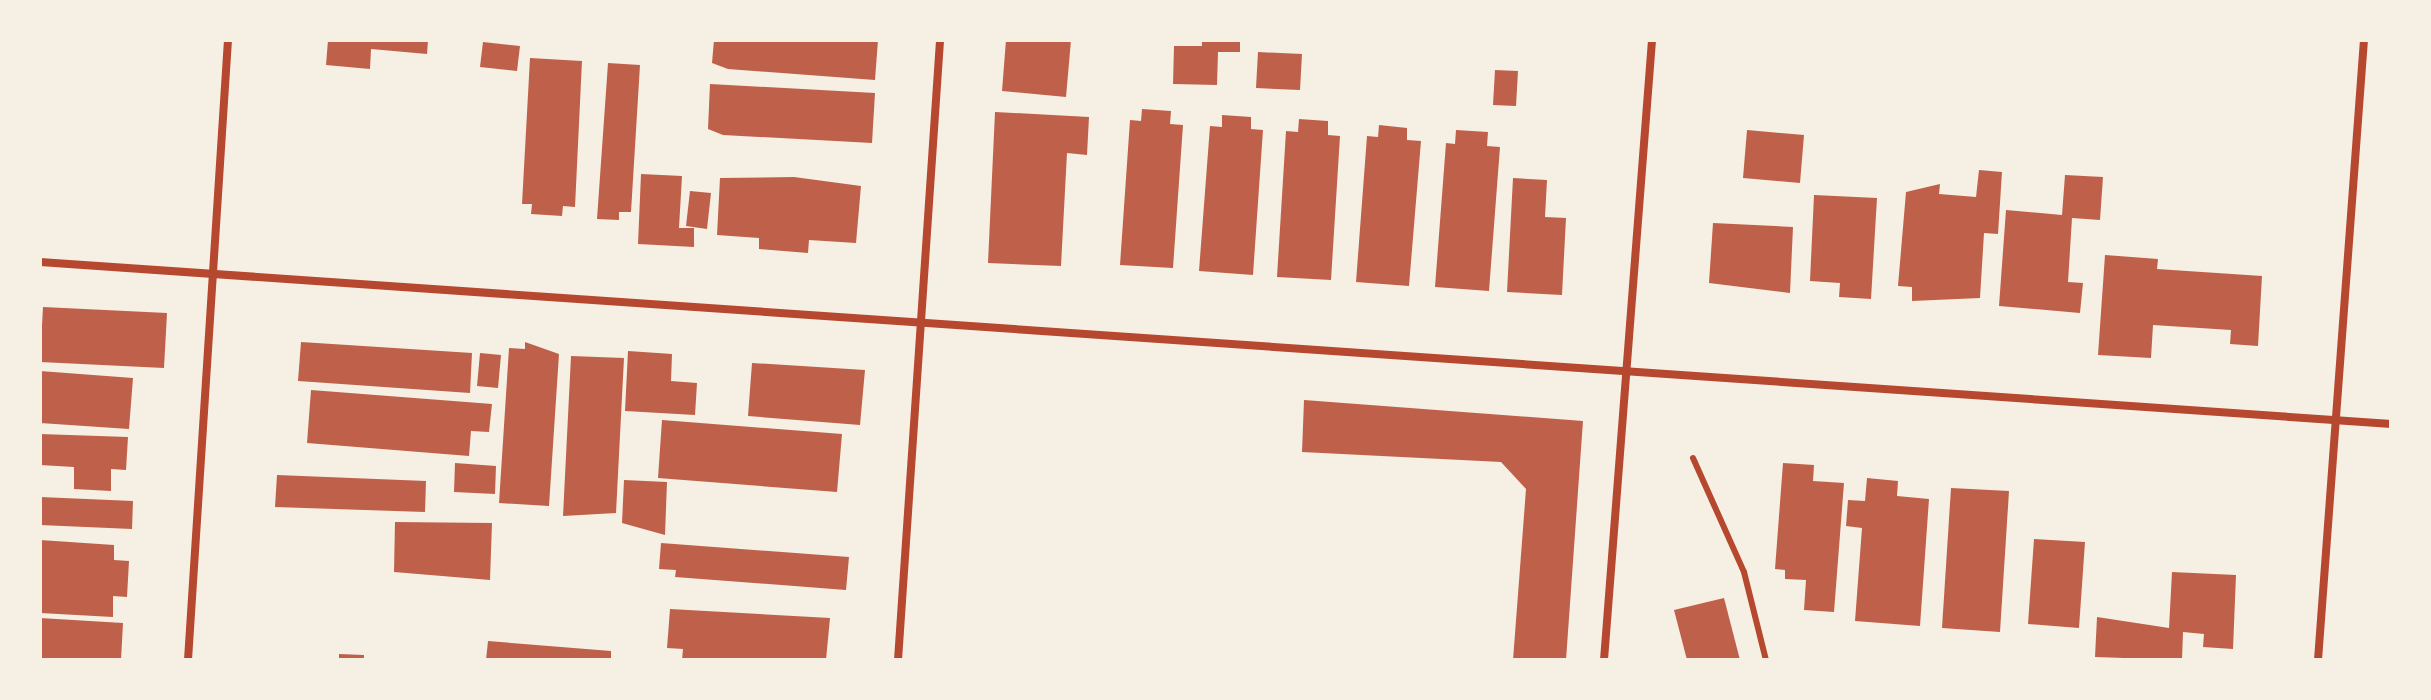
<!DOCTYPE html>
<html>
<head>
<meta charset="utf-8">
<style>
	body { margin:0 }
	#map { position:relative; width:2431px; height:700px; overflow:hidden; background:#f6efe4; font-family:"Noto Sans",sans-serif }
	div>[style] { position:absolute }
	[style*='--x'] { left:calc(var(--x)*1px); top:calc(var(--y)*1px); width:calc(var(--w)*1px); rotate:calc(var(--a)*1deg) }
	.building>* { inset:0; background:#bf614a }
	.service>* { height:6px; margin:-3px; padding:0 3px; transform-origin:3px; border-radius:3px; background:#b5482f }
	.minor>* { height:8px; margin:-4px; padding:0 4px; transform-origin:4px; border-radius:4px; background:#b5482f }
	span { translate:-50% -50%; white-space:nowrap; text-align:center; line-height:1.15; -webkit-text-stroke:8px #f6efe4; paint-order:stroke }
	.frame { position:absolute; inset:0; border:42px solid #f6efe4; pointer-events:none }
</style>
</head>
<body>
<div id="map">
	<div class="building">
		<div style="clip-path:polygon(328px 40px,428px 40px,427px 54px,371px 49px,370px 69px,326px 65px)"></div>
		<div style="clip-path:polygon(714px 40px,878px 40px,875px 80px,728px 69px,712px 63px)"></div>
		<div style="clip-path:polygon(1006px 40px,1071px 40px,1066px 97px,1002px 91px)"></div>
		<div style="clip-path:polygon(1202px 40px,1240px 40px,1240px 52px,1218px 52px,1217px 85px,1173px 84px,1174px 46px,1202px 46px)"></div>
		<div style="clip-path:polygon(483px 42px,520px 46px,517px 71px,480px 67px)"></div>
		<div style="clip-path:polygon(1258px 52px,1302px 54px,1300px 90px,1256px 88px)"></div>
		<div style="clip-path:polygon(530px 58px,582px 61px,575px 207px,563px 206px,562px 216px,531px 214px,532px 204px,522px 204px)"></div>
		<div style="clip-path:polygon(608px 63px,640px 65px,631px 212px,619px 212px,619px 220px,597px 219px)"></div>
		<div style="clip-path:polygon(1495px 70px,1518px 71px,1516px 106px,1493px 105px)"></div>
		<div style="clip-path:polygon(710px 84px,875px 93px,872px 143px,723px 135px,708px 129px)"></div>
		<div style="clip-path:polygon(1142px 109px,1171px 111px,1170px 124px,1183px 125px,1173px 268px,1120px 265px,1130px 120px,1141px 121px)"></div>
		<div style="clip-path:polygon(995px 112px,1089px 117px,1087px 155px,1067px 153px,1061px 266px,988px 263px)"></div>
		<div style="clip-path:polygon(1222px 115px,1251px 117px,1251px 129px,1263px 130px,1253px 275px,1199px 271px,1210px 126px,1222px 127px)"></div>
		<div style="clip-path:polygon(1299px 119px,1328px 121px,1328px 135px,1340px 136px,1331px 280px,1277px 277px,1286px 131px,1298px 132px)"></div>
		<div style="clip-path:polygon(1379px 125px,1407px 128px,1407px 140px,1421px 141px,1409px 286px,1356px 282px,1367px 136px,1378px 137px)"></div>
		<div style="clip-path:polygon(1456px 130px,1488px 132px,1487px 146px,1500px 147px,1489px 291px,1435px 287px,1446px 143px,1455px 144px)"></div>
		<div style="clip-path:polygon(1747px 130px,1804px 135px,1800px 183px,1743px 178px)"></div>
		<div style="clip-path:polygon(1979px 170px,2002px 172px,1998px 234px,1984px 233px,1980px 298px,1912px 301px,1912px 287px,1898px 286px,1906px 192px,1940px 184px,1939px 194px,1976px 197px)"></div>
		<div style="clip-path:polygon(641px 174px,682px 176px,679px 228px,694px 228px,694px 247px,638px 244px)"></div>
		<div style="clip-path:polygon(2065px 175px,2103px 177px,2100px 220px,2072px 218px,2068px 282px,2083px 283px,2080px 313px,1999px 306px,2006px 210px,2062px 215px)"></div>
		<div style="clip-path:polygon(794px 177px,861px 186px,856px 243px,809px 240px,808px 253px,759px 249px,759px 238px,717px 235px,720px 178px)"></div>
		<div style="clip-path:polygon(1513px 178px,1547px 180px,1545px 217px,1566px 218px,1562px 295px,1507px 292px)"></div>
		<div style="clip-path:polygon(690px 191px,711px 193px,707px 229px,686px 226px)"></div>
		<div style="clip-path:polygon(1814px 195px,1877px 198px,1871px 299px,1839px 297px,1840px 283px,1810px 281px)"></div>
		<div style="clip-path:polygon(1713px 223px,1793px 227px,1790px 293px,1709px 283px)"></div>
		<div style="clip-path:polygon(2105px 255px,2158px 259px,2157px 269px,2262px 276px,2258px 346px,2230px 344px,2231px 330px,2153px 325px,2151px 358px,2098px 355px)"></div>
		<div style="clip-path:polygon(43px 307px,167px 313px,164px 368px,40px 362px)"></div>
		<div style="clip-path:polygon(301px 342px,472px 353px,470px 393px,298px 381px)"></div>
		<div style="clip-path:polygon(525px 342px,559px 354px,549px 506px,499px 503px,509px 348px,525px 349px)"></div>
		<div style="clip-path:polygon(628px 351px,672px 354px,671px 381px,697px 383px,695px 415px,625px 411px)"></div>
		<div style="clip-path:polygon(480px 353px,501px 355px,498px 388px,477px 386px)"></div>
		<div style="clip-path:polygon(571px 356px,624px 358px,616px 513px,563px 516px)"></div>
		<div style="clip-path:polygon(752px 363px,865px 370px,860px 425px,748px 416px)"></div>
		<div style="clip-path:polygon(40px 371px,133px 378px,129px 429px,40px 423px)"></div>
		<div style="clip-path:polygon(311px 390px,492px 404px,489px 432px,471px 431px,469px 456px,307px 443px)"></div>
		<div style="clip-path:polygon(1304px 400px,1583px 421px,1566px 660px,1513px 660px,1526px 489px,1501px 462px,1302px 452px)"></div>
		<div style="clip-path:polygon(662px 420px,842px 434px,837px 492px,658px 478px)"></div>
		<div style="clip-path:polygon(40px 434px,128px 437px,126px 470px,111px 469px,111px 491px,74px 489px,74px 467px,40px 465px)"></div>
		<div style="clip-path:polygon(455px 463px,496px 466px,495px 494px,454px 492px)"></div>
		<div style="clip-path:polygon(1783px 463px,1814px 465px,1813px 481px,1844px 483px,1834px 612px,1804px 610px,1806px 580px,1785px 579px,1785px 570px,1775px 569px)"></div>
		<div style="clip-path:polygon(277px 475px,426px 481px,425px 512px,275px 507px)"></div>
		<div style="clip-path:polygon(1867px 478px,1898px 481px,1897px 496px,1929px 499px,1920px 626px,1855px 621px,1862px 528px,1846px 526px,1848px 500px,1865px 501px)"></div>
		<div style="clip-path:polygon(624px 480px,667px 482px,665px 535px,622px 523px)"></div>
		<div style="clip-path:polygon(1951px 488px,2009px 491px,2000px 632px,1942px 628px)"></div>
		<div style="clip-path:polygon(40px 497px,133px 501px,132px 529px,40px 525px)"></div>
		<div style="clip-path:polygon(395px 522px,492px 523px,490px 580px,394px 572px)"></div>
		<div style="clip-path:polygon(2034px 539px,2085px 542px,2079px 628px,2028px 624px)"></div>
		<div style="clip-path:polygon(40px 540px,114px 545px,114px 560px,129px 561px,127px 597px,113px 596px,113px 617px,40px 613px)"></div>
		<div style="clip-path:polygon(661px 543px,849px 557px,846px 590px,675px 577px,676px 570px,659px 569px)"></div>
		<div style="clip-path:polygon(2172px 572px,2236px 575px,2233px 649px,2203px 647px,2204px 634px,2183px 632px,2182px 660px,2095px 657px,2097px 617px,2169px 628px)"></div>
		<div style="clip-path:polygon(1724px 598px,1740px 660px,1687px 660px,1674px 610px)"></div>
		<div style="clip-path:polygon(670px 609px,830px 618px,826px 660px,682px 660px,683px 649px,667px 648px)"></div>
		<div style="clip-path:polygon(40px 618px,123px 623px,121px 660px,40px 660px)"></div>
		<div style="clip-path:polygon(488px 641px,611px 651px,611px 660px,486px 660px)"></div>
		<div style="clip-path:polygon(339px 654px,364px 655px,364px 660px,339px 660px)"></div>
	</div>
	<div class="service">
		<div style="--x:1693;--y:458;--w:125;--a:65.9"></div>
		<div style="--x:1744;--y:572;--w:91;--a:76"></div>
	</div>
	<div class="minor">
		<div style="--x:40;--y:262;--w:2357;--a:3.94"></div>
		<div style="--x:188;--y:660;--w:621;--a:-86.31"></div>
		<div style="--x:898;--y:660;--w:621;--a:-86.12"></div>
		<div style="--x:1604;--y:660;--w:622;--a:-85.57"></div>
		<div style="--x:2318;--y:660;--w:622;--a:-85.76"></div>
	</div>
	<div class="frame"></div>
</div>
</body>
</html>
